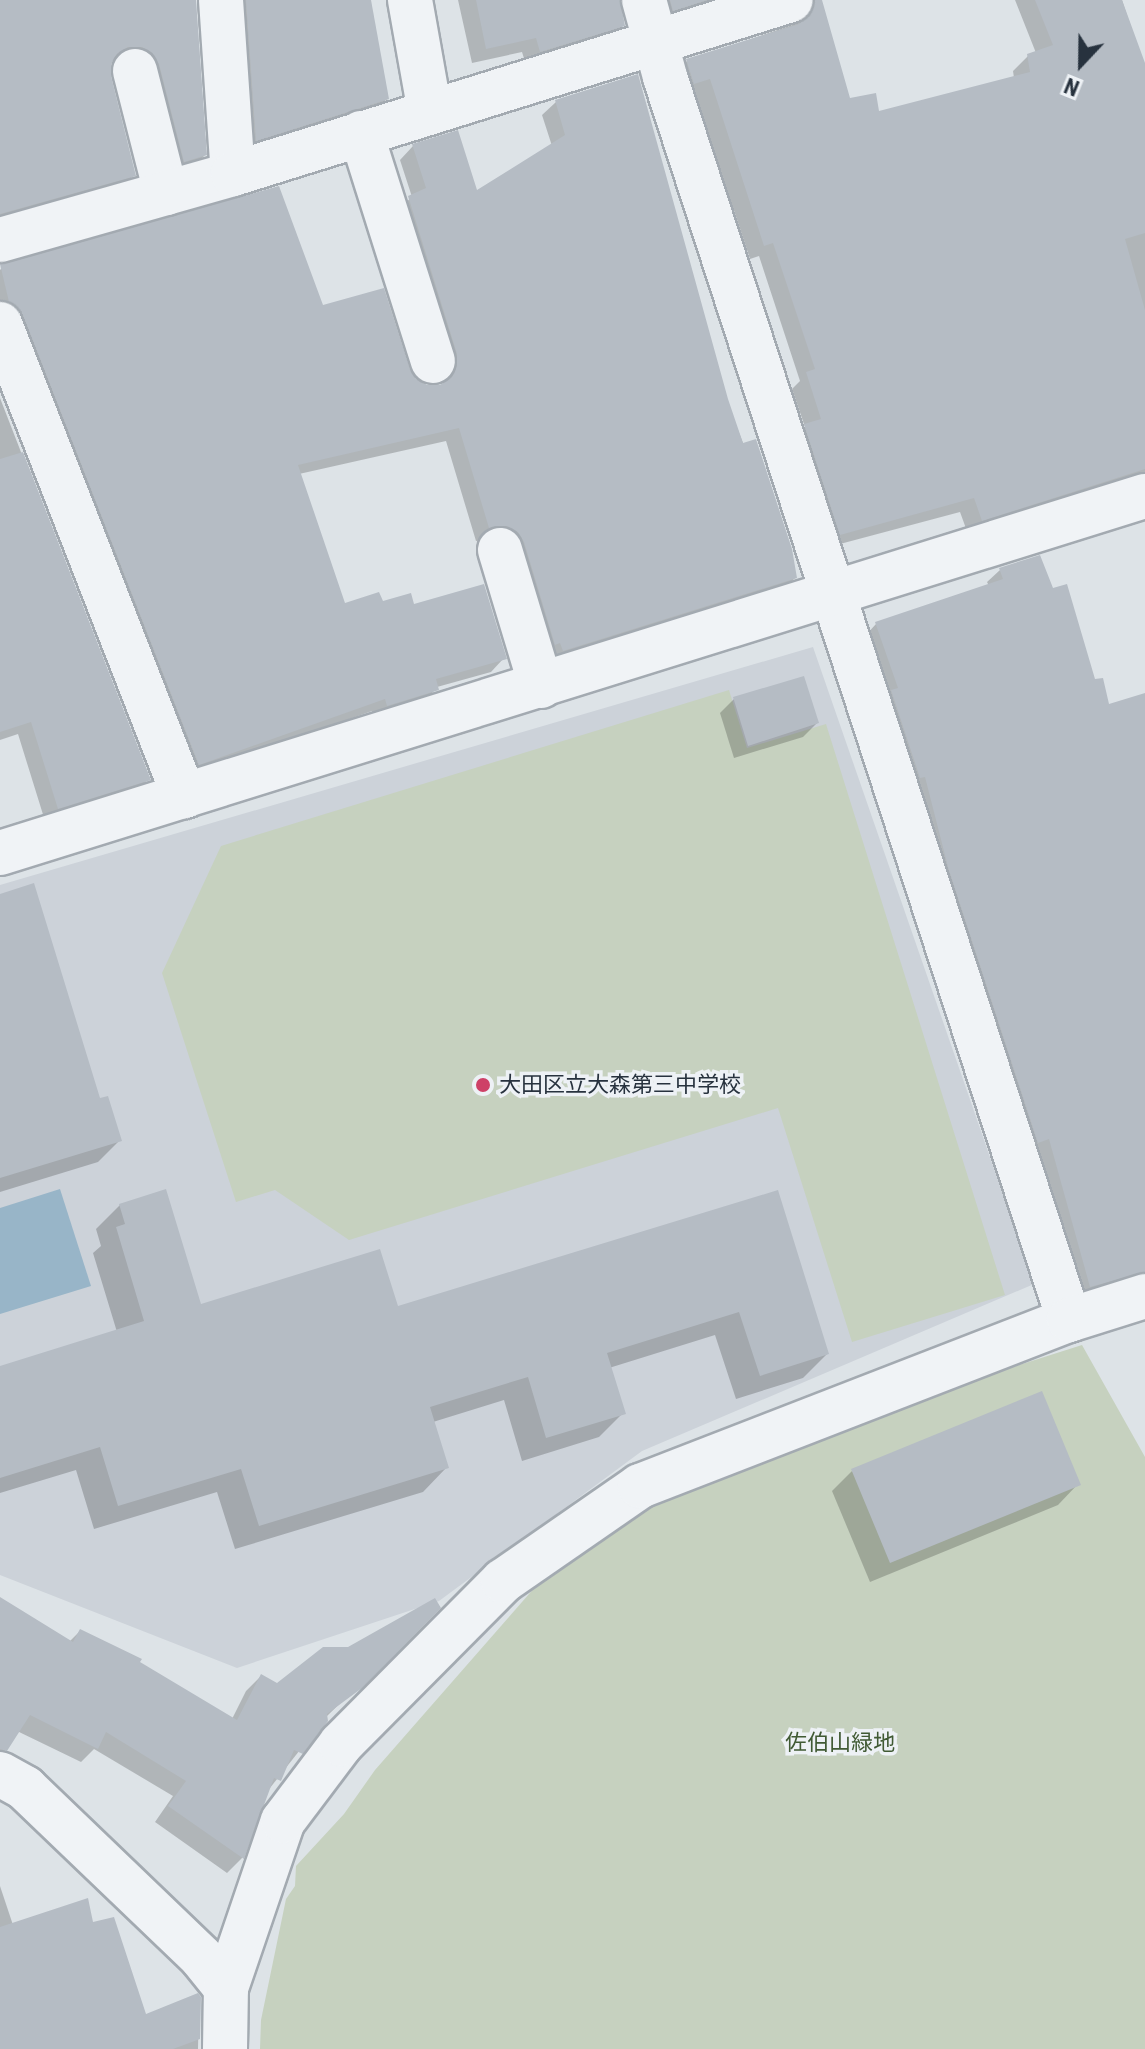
<!DOCTYPE html>
<html>
<head>
<meta charset="utf-8">
<style>
	body { margin:0 }
	#map { position:relative; width:1145px; height:2049px; overflow:hidden; background:#dde3e7; font-family:"Roboto Condensed","Noto Sans JP",sans-serif }
	div>[style] { position:absolute }
	[style*='--x'] { left:calc(var(--x)*1px); top:calc(var(--y)*1px); width:calc(var(--w)*1px); rotate:calc(var(--a)*1deg) }
	.built>* { inset:0; background:#ccd2d9 }
	.green>* { inset:0; background:#c6d1bf }
	.water>* { inset:0; background:#98b5c8 }
	.shadow>* { inset:0; background:#0003 }
	.building>* { inset:0; background:#b5bcc4 }
	.roads { filter:drop-shadow(2px 0 #a3aab1) drop-shadow(-2px 0 #a3aab1) drop-shadow(0 2px #a3aab1) drop-shadow(0 -2px #a3aab1) }
	.minor>* { height:44px; margin:-22px; padding:0 22px; transform-origin:22px; border-radius:22px; background:#f0f3f6 }
	.dots>* { width:22px; height:22px; translate:-50% -50%; box-sizing:border-box; border:4px solid #edf1f5; border-radius:50% }
	span { translate:-50% -50%; white-space:nowrap; text-align:center; line-height:1.15; -webkit-text-stroke:7px #edf1f5; paint-order:stroke }
	.poi-label { font-size:22px; color:#27323e }
	.left { translate:0 -50%; text-align:left }
	.park-label { font-size:22px; color:#405a34 }
	.north { position:absolute; left:1041px; top:24px; width:80px; height:80px; -webkit-text-stroke:6px #edf1f5; paint-order:stroke; rotate:202deg; font-size:22px; font-weight:700; line-height:32px; text-align:center; color:#27323e }
	.north::after { content:''; display:block; margin:auto; width:28px; height:36px; background:#27323e; clip-path:polygon(50% 0,100% 100%,50% 72%,0 100%) }
</style>
</head>
<body>
<div id="map">
	<div class="built">
		<div style="clip-path:polygon(813px 647px,1034px 1284px,642px 1451px,439px 1601px,237px 1668px,0 1575px,0 885px)"></div>
	</div>
	<div class="green">
		<div style="clip-path:polygon(729px 690px,747px 748px,826px 724px,1005px 1295px,852px 1342px,778px 1108px,349px 1240px,275px 1190px,236px 1202px,162px 973px,221px 846px)"></div>
		<div style="clip-path:polygon(1082px 1345px,1145px 1457px,1145px 2049px,260px 2049px,261px 2020px,286px 1899px,295px 1886px,296px 1866px,344px 1814px,375px 1770px,599px 1514px,640px 1486px)"></div>
	</div>
	<div class="water">
		<div style="clip-path:polygon(60px 1189px,91px 1286px,0 1314px,0 1208px)"></div>
	</div>
	<div class="shadow">
		<div style="clip-path:polygon(0 0,194px 0,205px 155px,190px 170px,169px 175px,127px 61px,112px 61px,109px 77px,134px 175px,119px 190px,0 225px)"></div>
		<div style="clip-path:polygon(227px 0,369px 0,387px 99px,372px 113px,242px 154px)"></div>
		<div style="clip-path:polygon(458px 0,619px 0,623px 25px,608px 40px,526px 65px,522px 52px,472px 63px)"></div>
		<div style="clip-path:polygon(649px 0,736px 0,658px 24px)"></div>
		<div style="clip-path:polygon(795px 0,820px 0,848px 101px,877px 113px,1014px 78px,1013px 71px,1028px 56px,1036px 53px,1015px 0,1122px 0,1145px 70px,1145px 477px,968px 534px,960px 512px,825px 548px,790px 441px,805px 427px,792px 389px,800px 381px,759px 256px,750px 259px,695px 93px,679px 98px,672px 75px,687px 61px,801px 22px,801px 9px)"></div>
		<div style="clip-path:polygon(556px 102px,726px 399px,795px 578px,781px 591px,550px 663px,492px 539px,476px 541px,446px 441px,299px 474px,343px 605px,413px 606px,504px 658px,491px 672px,437px 687px,424px 703px,374px 718px,372px 711px,185px 777px,0 316px,0 270px,4px 266px,322px 307px,408px 370px,414px 380px,426px 387px,443px 385px,444px 369px,396px 211px,412px 197px,400px 160px,413px 146px,475px 193px,552px 146px,542px 115px)"></div>
		<div style="clip-path:polygon(0 398px,148px 779px,135px 793px,45px 821px,18px 734px,0 740px)"></div>
		<div style="clip-path:polygon(1000px 570px,1094px 682px,1145px 768px,1145px 1289px,1078px 1299px,864px 637px,876px 624px,989px 586px,987px 582px)"></div>
		<div style="clip-path:polygon(734px 699px,817px 723px,803px 737px,734px 758px,720px 713px)"></div>
		<div style="clip-path:polygon(0 896px,120px 1140px,98px 1162px,0 1192px)"></div>
		<div style="clip-path:polygon(776px 1192px,827px 1354px,803px 1378px,736px 1399px,715px 1335px,609px 1368px,623px 1413px,599px 1437px,522px 1461px,504px 1400px,433px 1422px,447px 1467px,423px 1492px,235px 1549px,217px 1492px,94px 1529px,76px 1470px,0 1493px,0 1368px,117px 1332px,93px 1253px,101px 1246px,96px 1229px,120px 1205px,200px 1306px,396px 1309px)"></div>
		<div style="clip-path:polygon(852px 1471px,1078px 1484px,1058px 1505px,870px 1582px,832px 1491px)"></div>
		<div style="clip-path:polygon(0 1600px,69px 1642px,80px 1631px,232px 1719px,246px 1691px,261px 1676px,277px 1686px,439px 1607px,326px 1717px,266px 1793px,242px 1858px,227px 1873px,155px 1822px,173px 1796px,94px 1749px,81px 1762px,17px 1731px,0 1754px)"></div>
		<div style="clip-path:polygon(0 1886px,13px 1925px,91px 1925px,145px 2016px,199px 1997px,198px 2049px,0 2049px)"></div>
	</div>
	<div class="building">
		<div style="clip-path:polygon(0 0,196px 0,207px 155px,184px 162px,159px 64px,152px 53px,142px 47px,128px 47px,117px 54px,111px 64px,111px 76px,136px 176px,0 214px)"></div>
		<div style="clip-path:polygon(246px 0,371px 0,389px 99px,256px 141px)"></div>
		<div style="clip-path:polygon(476px 0,620px 0,625px 26px,540px 52px,536px 38px,486px 49px)"></div>
		<div style="clip-path:polygon(670px 0,707px 0,673px 11px)"></div>
		<div style="clip-path:polygon(815px 0,822px 0,850px 98px,876px 93px,879px 111px,1030px 72px,1027px 54px,1053px 45px,1035px 0,1122px 0,1145px 63px,1145px 233px,1125px 239px,1145px 310px,1145px 469px,982px 521px,974px 498px,840px 535px,804px 424px,821px 419px,806px 372px,815px 369px,773px 243px,764px 246px,710px 79px,694px 84px,686px 59px,799px 24px,810px 16px)"></div>
		<div style="clip-path:polygon(638px 74px,728px 399px,743px 443px,756px 439px,792px 549px,797px 578px,563px 651px,560px 643px,555px 645px,524px 542px,518px 532px,506px 526px,489px 528px,459px 428px,298px 465px,345px 603px,379px 592px,383px 601px,411px 593px,414px 604px,484px 584px,507px 659px,436px 679px,439px 690px,387px 706px,385px 699px,199px 765px,23px 315px,9px 302px,0 264px,279px 186px,323px 305px,384px 288px,410px 369px,416px 379px,427px 385px,440px 385px,452px 377px,457px 366px,457px 354px,408px 196px,426px 188px,412px 144px,458px 130px,477px 190px,565px 135px,555px 100px)"></div>
		<div style="clip-path:polygon(23px 452px,151px 780px,58px 809px,31px 722px,0 732px,0 459px)"></div>
		<div style="clip-path:polygon(1040px 555px,1053px 588px,1067px 584px,1095px 679px,1103px 678px,1109px 704px,1145px 693px,1145px 1272px,1090px 1287px,1049px 1139px,1038px 1143px,948px 867px,925px 777px,920px 778px,891px 690px,898px 688px,875px 622px,1003px 579px,999px 568px)"></div>
		<div style="clip-path:polygon(804px 676px,819px 723px,748px 746px,733px 697px)"></div>
		<div style="clip-path:polygon(34px 883px,100px 1098px,108px 1096px,122px 1141px,0 1178px,0 894px)"></div>
		<div style="clip-path:polygon(166px 1189px,201px 1304px,380px 1249px,398px 1306px,778px 1190px,829px 1354px,760px 1376px,739px 1312px,607px 1353px,626px 1414px,546px 1438px,528px 1377px,430px 1407px,449px 1468px,259px 1526px,241px 1469px,118px 1506px,100px 1447px,0 1478px,0 1366px,144px 1321px,116px 1227px,125px 1224px,119px 1204px)"></div>
		<div style="clip-path:polygon(1042px 1391px,1081px 1485px,890px 1563px,851px 1469px)"></div>
		<div style="clip-path:polygon(0 1597px,73px 1642px,80px 1629px,142px 1659px,140px 1662px,237px 1720px,261px 1674px,277px 1683px,323px 1647px,348px 1647px,435px 1598px,441px 1608px,362px 1688px,327px 1714px,328px 1721px,303px 1754px,294px 1750px,281px 1781px,274px 1778px,244px 1859px,168px 1806px,186px 1781px,106px 1732px,98px 1749px,30px 1715px,7px 1751px,0 1749px)"></div>
		<div style="clip-path:polygon(88px 1898px,93px 1922px,114px 1917px,146px 2014px,198px 1993px,201px 1997px,200px 2039px,173px 2049px,0 2049px,0 1927px)"></div>
	</div>
	<div class="roads">
		<div class="minor">
			<div style="--x:221;--y:0;--w:174;--a:86.1"></div>
			<div style="--x:410;--y:0;--w:114;--a:79.9"></div>
			<div style="--x:644;--y:0;--w:80;--a:74.7"></div>
			<div style="--x:665;--y:77;--w:1307;--a:71.99"></div>
			<div style="--x:135;--y:71;--w:126;--a:75.7"></div>
			<div style="--x:361;--y:133;--w:239;--a:72.5"></div>
			<div style="--x:0;--y:240;--w:242;--a:-15.8"></div>
			<div style="--x:233;--y:174;--w:584;--a:-17.32"></div>
			<div style="--x:0;--y:324;--w:507;--a:68.7"></div>
			<div style="--x:500;--y:550;--w:142;--a:73.2"></div>
			<div style="--x:0;--y:853;--w:1199;--a:-17.32"></div>
			<div style="--x:0;--y:1774;--w:29;--a:29"></div>
			<div style="--x:25;--y:1788;--w:244;--a:43.8"></div>
			<div style="--x:201;--y:1957;--w:40;--a:51"></div>
			<div style="--x:225;--y:2049;--w:61;--a:-89.1"></div>
			<div style="--x:226;--y:1988;--w:176;--a:-71.2"></div>
			<div style="--x:283;--y:1821;--w:96;--a:-53"></div>
			<div style="--x:341;--y:1744;--w:230;--a:-45.2"></div>
			<div style="--x:503;--y:1581;--w:167;--a:-34.7"></div>
			<div style="--x:640;--y:1486;--w:460;--a:-21.2"></div>
			<div style="--x:1069;--y:1320;--w:80;--a:-17.5"></div>
		</div>
	</div>
	<div class="dots">
		<div style="left:483px;top:1085px;background:#ce4167"></div>
	</div>
	<div class="poi-label">
		<span class="left" style="left:499px;top:1085px">大田区立大森第三中学校</span>
	</div>
	<div class="park-label">
		<span style="left:840px;top:1743px">佐伯山緑地</span>
	</div>
	<div class="north">N</div>
</div>
</body>
</html>
